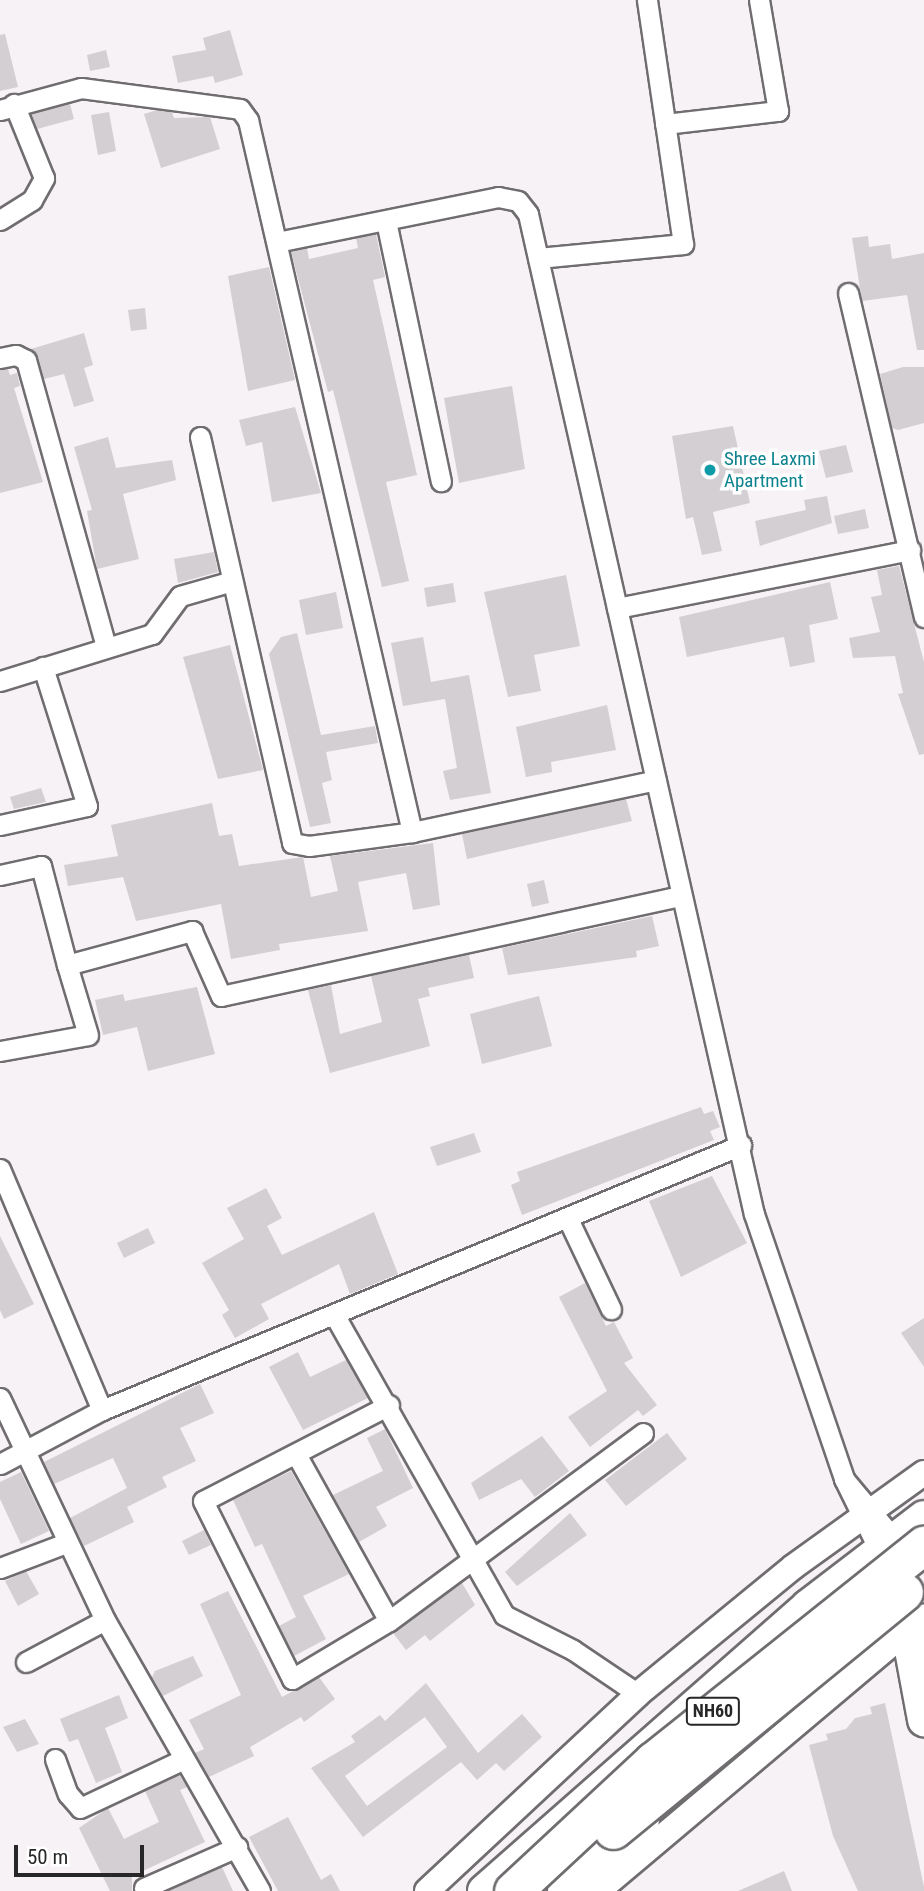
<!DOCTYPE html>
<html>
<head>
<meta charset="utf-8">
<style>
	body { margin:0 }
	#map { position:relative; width:924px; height:1891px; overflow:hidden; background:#f6f2f5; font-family:"Roboto Condensed",sans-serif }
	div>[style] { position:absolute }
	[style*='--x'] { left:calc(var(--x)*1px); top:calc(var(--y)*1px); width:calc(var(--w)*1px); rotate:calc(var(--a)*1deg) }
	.building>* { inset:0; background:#d3cfd2 }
	.roads { filter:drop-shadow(2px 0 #706d70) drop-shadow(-2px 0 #706d70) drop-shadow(0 2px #706d70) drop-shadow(0 -2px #706d70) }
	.minor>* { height:19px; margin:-9.5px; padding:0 9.5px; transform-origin:9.5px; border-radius:9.5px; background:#fff }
	.tertiary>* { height:24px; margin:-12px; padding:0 12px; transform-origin:12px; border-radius:12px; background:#fff }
	.primary>* { height:32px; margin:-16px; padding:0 16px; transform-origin:16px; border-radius:16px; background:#fff }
	.bridges { filter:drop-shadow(2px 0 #706d70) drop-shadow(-2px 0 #706d70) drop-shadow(0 2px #706d70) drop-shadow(0 -2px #706d70) }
	.motorway-bridge>* { height:37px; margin:-18.5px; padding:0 18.5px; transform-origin:18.5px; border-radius:18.5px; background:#fff }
	.dots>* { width:19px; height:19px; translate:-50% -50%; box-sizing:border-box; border:4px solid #fff; border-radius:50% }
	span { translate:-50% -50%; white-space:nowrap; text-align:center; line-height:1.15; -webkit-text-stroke:7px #fff; paint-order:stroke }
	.shield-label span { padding:2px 5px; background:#fff; border:2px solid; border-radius:5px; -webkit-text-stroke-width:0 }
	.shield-label { font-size:18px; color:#282728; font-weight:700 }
	.culture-label { font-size:19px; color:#0d838f }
	.left { translate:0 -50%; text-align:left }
	.scale { position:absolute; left:14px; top:1845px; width:130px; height:32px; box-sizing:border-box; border:4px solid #282728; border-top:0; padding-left:9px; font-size:21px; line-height:24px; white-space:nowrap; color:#282728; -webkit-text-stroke:5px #fff; paint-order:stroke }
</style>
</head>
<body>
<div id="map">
	<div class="building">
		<div style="clip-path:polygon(230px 30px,243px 75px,215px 83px,213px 76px,178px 83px,172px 56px,206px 50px,203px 38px)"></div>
		<div style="clip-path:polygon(5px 34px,18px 87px,0 91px,0 35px)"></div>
		<div style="clip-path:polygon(106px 50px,110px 67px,90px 71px,87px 55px)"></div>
		<div style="clip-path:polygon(70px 104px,74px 119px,37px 129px,31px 114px)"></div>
		<div style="clip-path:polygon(157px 110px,172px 112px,174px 118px,210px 117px,220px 149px,161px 168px,144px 114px)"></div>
		<div style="clip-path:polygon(109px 112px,116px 151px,98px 155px,91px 115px)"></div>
		<div style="clip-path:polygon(376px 234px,385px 277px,373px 280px,417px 475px,386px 482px,409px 581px,382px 587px,333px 390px,328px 392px,291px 252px,307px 248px,309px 259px,358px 248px,356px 238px)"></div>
		<div style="clip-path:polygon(868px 236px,869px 247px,890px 244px,892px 259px,924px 253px,924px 350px,917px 350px,907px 295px,862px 301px,852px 238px)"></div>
		<div style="clip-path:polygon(269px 267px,295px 380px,248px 391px,228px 276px)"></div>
		<div style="clip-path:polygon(145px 308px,147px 329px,131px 331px,128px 310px)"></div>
		<div style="clip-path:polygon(84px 333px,93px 365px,84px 368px,94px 401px,74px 407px,64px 374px,44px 379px,31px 349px)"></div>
		<div style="clip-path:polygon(903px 367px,924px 367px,924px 423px,898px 430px,892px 428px,880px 374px)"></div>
		<div style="clip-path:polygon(8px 369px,10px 375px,17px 373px,20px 386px,14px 388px,43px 482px,0 493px,0 370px)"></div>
		<div style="clip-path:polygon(512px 386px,525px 469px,459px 483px,444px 398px)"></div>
		<div style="clip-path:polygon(295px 407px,321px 493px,272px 502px,262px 442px,246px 446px,239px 420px)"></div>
		<div style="clip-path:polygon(733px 426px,750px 503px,713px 512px,722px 551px,702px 555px,693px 517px,686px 519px,672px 436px)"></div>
		<div style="clip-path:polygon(108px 437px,116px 468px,172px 460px,176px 480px,123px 494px,139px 559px,97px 569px,87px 511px,92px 510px,74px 447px)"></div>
		<div style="clip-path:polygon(846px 445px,853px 472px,826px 478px,819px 451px)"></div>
		<div style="clip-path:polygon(827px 496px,832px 523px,760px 546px,755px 521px,806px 510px,804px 500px)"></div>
		<div style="clip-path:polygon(865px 509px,869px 528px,838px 534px,834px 516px)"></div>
		<div style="clip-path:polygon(214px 552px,218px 572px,178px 583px,174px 559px)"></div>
		<div style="clip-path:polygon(899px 566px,924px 662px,924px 754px,919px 755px,898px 694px,903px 693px,895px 656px,853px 658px,849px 638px,880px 632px,871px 597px,882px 595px,877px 570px)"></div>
		<div style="clip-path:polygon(566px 575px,580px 646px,534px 655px,541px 691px,508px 697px,484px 592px)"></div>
		<div style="clip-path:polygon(830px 582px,838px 619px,809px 625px,815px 662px,790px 667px,784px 637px,687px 657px,679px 617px)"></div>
		<div style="clip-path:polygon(453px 583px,456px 602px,427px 607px,424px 588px)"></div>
		<div style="clip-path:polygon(336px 592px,343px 628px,306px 635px,299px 600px)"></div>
		<div style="clip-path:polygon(297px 633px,321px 735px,375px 726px,378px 743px,326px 752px,332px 780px,322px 783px,331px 823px,310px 827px,269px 654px,281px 637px)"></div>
		<div style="clip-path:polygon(423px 637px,431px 682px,469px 675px,491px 793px,450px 800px,443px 771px,457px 768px,445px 699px,403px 706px,391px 643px)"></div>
		<div style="clip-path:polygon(230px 645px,263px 770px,218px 779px,183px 657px)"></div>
		<div style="clip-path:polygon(607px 705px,616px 750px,551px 762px,552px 772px,526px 777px,516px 727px)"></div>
		<div style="clip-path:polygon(41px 788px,46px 802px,14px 809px,10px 797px)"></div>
		<div style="clip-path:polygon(626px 799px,632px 821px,467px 859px,462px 834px)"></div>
		<div style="clip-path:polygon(212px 803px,219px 836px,232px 834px,239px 866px,303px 857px,311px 897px,338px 891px,330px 856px,433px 843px,440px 905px,413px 910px,406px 873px,358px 882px,368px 931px,279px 944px,280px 950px,231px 959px,221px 904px,136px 921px,123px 877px,68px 886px,64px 865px,118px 856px,111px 825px)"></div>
		<div style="clip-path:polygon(544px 880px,549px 903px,532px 907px,527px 884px)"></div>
		<div style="clip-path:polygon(652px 916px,659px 946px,636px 951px,637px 957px,508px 975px,502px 948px)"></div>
		<div style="clip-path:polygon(469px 955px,474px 978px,428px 988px,430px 996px,418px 999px,430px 1046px,330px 1073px,308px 990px,331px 985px,340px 1034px,382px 1022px,371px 976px)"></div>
		<div style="clip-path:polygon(197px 987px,215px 1054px,148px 1071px,137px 1027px,103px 1035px,95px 1000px,123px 994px,125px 1001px)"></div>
		<div style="clip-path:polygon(539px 996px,552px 1046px,482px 1064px,470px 1014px)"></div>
		<div style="clip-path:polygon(701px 1107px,704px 1114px,713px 1111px,720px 1127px,710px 1131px,714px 1140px,522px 1215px,511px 1185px,520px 1181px,517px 1172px)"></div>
		<div style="clip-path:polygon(474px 1133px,481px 1152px,437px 1166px,430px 1147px)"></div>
		<div style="clip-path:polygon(712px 1176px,747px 1243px,681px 1277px,649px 1201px)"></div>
		<div style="clip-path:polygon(266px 1188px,282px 1218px,267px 1226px,282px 1255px,374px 1212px,398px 1274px,350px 1294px,339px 1264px,261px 1304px,269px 1319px,235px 1338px,222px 1315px,229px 1310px,202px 1263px,244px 1239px,227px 1208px)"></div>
		<div style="clip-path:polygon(148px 1228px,155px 1243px,124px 1258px,117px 1243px)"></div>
		<div style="clip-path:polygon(0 1236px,34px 1304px,4px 1319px,0 1310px)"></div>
		<div style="clip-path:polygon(585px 1283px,606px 1326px,614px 1322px,633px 1358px,624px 1363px,657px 1405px,643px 1416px,638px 1410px,590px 1447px,568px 1417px,607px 1391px,559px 1297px)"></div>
		<div style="clip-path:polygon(924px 1318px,924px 1367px,901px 1333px)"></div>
		<div style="clip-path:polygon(298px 1352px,310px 1377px,346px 1360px,368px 1398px,303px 1430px,269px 1367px)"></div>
		<div style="clip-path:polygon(200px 1384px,214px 1413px,180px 1428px,196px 1461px,162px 1477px,167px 1487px,127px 1507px,134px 1522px,84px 1546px,70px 1518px,127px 1488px,113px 1458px,54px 1484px,44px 1462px)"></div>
		<div style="clip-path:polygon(385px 1429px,413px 1488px,376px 1507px,387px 1526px,359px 1542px,333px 1495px,383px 1471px,367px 1438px)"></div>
		<div style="clip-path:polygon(667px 1433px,687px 1459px,626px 1506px,605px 1480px)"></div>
		<div style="clip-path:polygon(542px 1436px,569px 1471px,535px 1497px,521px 1479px,479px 1500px,471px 1483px)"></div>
		<div style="clip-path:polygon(291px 1471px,349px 1574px,303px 1596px,326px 1639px,294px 1656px,279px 1626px,296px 1617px,262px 1544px,255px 1547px,233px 1500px)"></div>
		<div style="clip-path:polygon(21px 1472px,49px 1531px,21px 1544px,0 1499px,0 1482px)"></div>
		<div style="clip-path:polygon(570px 1513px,587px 1535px,517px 1586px,505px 1572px)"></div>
		<div style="clip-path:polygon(204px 1530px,211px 1545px,189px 1555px,182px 1541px)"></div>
		<div style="clip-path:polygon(26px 1571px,39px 1594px,18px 1606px,5px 1581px)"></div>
		<div style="clip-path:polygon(462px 1583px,475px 1605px,430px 1641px,425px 1635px,406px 1650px,393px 1633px)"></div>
		<div style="clip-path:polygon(228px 1591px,282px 1697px,319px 1677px,335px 1699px,304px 1722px,301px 1717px,250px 1747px,254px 1756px,209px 1777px,195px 1753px,204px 1749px,189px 1720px,241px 1695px,200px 1604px)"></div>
		<div style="clip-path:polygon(193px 1656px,203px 1676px,163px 1696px,152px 1677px,155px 1671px)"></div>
		<div style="clip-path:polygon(evenodd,426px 1683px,478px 1753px,522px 1714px,542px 1737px,504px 1771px,496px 1763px,477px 1780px,461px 1762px,363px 1837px,311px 1768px,355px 1742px,351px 1736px,380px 1715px,385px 1721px,426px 1683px,425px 1717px,447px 1747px,367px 1806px,345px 1776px,425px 1717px)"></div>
		<div style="clip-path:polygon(119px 1695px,128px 1718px,105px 1728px,122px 1772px,96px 1783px,78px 1739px,69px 1742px,60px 1719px)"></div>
		<div style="clip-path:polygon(885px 1703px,924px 1887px,924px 1891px,858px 1891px,833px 1836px,809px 1745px,828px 1740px,826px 1734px,846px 1729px,855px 1718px,872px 1714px,870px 1707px)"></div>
		<div style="clip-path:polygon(25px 1719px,39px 1744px,17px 1752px,3px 1727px)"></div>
		<div style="clip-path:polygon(179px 1775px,187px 1787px,180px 1790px,205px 1842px,132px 1876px,132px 1891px,110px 1891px,79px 1828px,108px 1808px,124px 1839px,159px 1822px,145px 1791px)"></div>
		<div style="clip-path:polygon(288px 1817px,321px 1880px,331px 1874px,340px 1891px,278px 1891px,249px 1837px)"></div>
		<div style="clip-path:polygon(222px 1867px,233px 1891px,168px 1891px)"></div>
		<div style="clip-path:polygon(784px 1871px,792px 1891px,738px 1891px)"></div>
	</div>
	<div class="roads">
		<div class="minor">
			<div style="--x:0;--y:110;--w:84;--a:-15.2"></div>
			<div style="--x:81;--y:88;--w:160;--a:7.5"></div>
			<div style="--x:240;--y:109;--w:14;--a:54"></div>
			<div style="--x:248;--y:120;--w:731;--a:77.03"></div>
			<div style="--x:665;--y:124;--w:114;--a:-6.6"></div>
			<div style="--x:778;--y:111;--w:113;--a:-99.7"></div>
			<div style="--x:0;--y:220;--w:38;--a:-32"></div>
			<div style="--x:32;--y:200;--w:25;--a:-61"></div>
			<div style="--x:44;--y:178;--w:80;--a:-112.1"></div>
			<div style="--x:386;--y:221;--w:266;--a:78.1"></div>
			<div style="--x:277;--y:242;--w:226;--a:-11.5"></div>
			<div style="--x:498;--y:197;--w:20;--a:11"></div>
			<div style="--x:518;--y:201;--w:16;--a:52"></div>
			<div style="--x:528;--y:214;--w:1025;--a:77.27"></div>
			<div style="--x:754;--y:1214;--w:280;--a:71.2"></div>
			<div style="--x:538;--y:258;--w:146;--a:-5.5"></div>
			<div style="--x:683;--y:244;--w:247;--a:-98.4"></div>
			<div style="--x:848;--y:293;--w:333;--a:76.8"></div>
			<div style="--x:0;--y:358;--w:16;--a:-11"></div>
			<div style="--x:16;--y:355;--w:11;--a:27"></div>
			<div style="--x:26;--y:360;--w:297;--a:74.4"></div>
			<div style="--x:200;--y:437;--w:416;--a:77.2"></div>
			<div style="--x:292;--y:843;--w:17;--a:10"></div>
			<div style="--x:309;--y:846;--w:104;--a:-7.7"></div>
			<div style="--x:412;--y:832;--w:249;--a:-12"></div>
			<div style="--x:617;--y:608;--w:299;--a:-11.2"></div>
			<div style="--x:0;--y:681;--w:159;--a:-17.2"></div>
			<div style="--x:152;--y:634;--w:47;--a:-53.6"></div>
			<div style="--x:180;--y:596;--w:54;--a:-16.1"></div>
			<div style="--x:0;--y:825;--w:89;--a:-12.3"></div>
			<div style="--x:87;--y:806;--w:146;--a:-107.6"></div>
			<div style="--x:0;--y:875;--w:42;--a:-12.4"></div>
			<div style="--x:41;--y:866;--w:102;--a:75.3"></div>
			<div style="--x:67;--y:965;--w:130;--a:-15.2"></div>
			<div style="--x:192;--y:931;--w:71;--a:66"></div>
			<div style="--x:221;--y:996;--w:471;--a:-12.3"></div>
			<div style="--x:0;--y:1051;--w:89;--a:-10.3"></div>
			<div style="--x:88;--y:1035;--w:73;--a:-106.7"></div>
			<div style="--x:0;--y:1169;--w:262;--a:67.1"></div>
			<div style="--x:568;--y:1219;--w:100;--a:64.5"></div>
			<div style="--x:335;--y:1316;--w:343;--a:60.5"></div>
			<div style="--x:504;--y:1615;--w:77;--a:26.9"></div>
			<div style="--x:573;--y:1650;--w:78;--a:34.1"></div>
			<div style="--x:0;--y:1398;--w:246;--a:64.7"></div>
			<div style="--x:105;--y:1620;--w:312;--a:60.2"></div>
			<div style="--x:389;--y:1405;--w:209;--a:152.7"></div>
			<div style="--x:203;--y:1501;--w:199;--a:63.4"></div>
			<div style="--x:292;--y:1679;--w:113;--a:-30.9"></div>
			<div style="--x:389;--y:1621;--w:316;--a:-36.5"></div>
			<div style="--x:296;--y:1454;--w:191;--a:60.9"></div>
			<div style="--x:0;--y:1464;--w:115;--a:-27.9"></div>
			<div style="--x:102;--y:1410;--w:692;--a:-22.52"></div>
			<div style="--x:879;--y:1550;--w:79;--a:-116.2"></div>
			<div style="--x:844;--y:1479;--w:78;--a:50.2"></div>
			<div style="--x:0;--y:1568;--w:71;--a:-20.7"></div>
			<div style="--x:26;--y:1662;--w:89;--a:-28"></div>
			<div style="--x:55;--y:1759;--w:37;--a:70"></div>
			<div style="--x:68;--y:1794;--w:18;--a:49"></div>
			<div style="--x:80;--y:1808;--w:113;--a:-25.2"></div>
			<div style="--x:144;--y:1888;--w:102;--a:-23.8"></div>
		</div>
		<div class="tertiary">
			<div style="--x:427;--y:1891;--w:289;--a:-43"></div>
			<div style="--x:638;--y:1694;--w:200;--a:-39.3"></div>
			<div style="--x:793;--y:1567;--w:161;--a:-35.7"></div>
			<div style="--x:598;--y:1891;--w:426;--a:-40.1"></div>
		</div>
		<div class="primary">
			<div style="--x:889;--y:1576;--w:55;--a:70.9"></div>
			<div style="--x:907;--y:1628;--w:94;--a:79.5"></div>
			<div style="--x:484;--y:1891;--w:432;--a:-41.3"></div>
			<div style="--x:808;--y:1606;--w:146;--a:-37.5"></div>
			<div style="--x:564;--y:1891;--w:106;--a:-41.9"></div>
		</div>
	</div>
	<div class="bridges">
		<div class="motorway-bridge">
			<div style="--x:613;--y:1830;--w:376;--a:-39.3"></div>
			<div style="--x:513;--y:1891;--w:191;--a:-42.9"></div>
			<div style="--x:653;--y:1761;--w:347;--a:-38.6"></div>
		</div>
	</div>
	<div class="dots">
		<div style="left:710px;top:470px;background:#0f9aa8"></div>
	</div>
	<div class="shield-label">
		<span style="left:713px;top:1711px">NH60</span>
	</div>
	<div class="culture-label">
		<span class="left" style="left:724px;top:470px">Shree Laxmi<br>Apartment</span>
	</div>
	<div class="scale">50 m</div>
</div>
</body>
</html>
